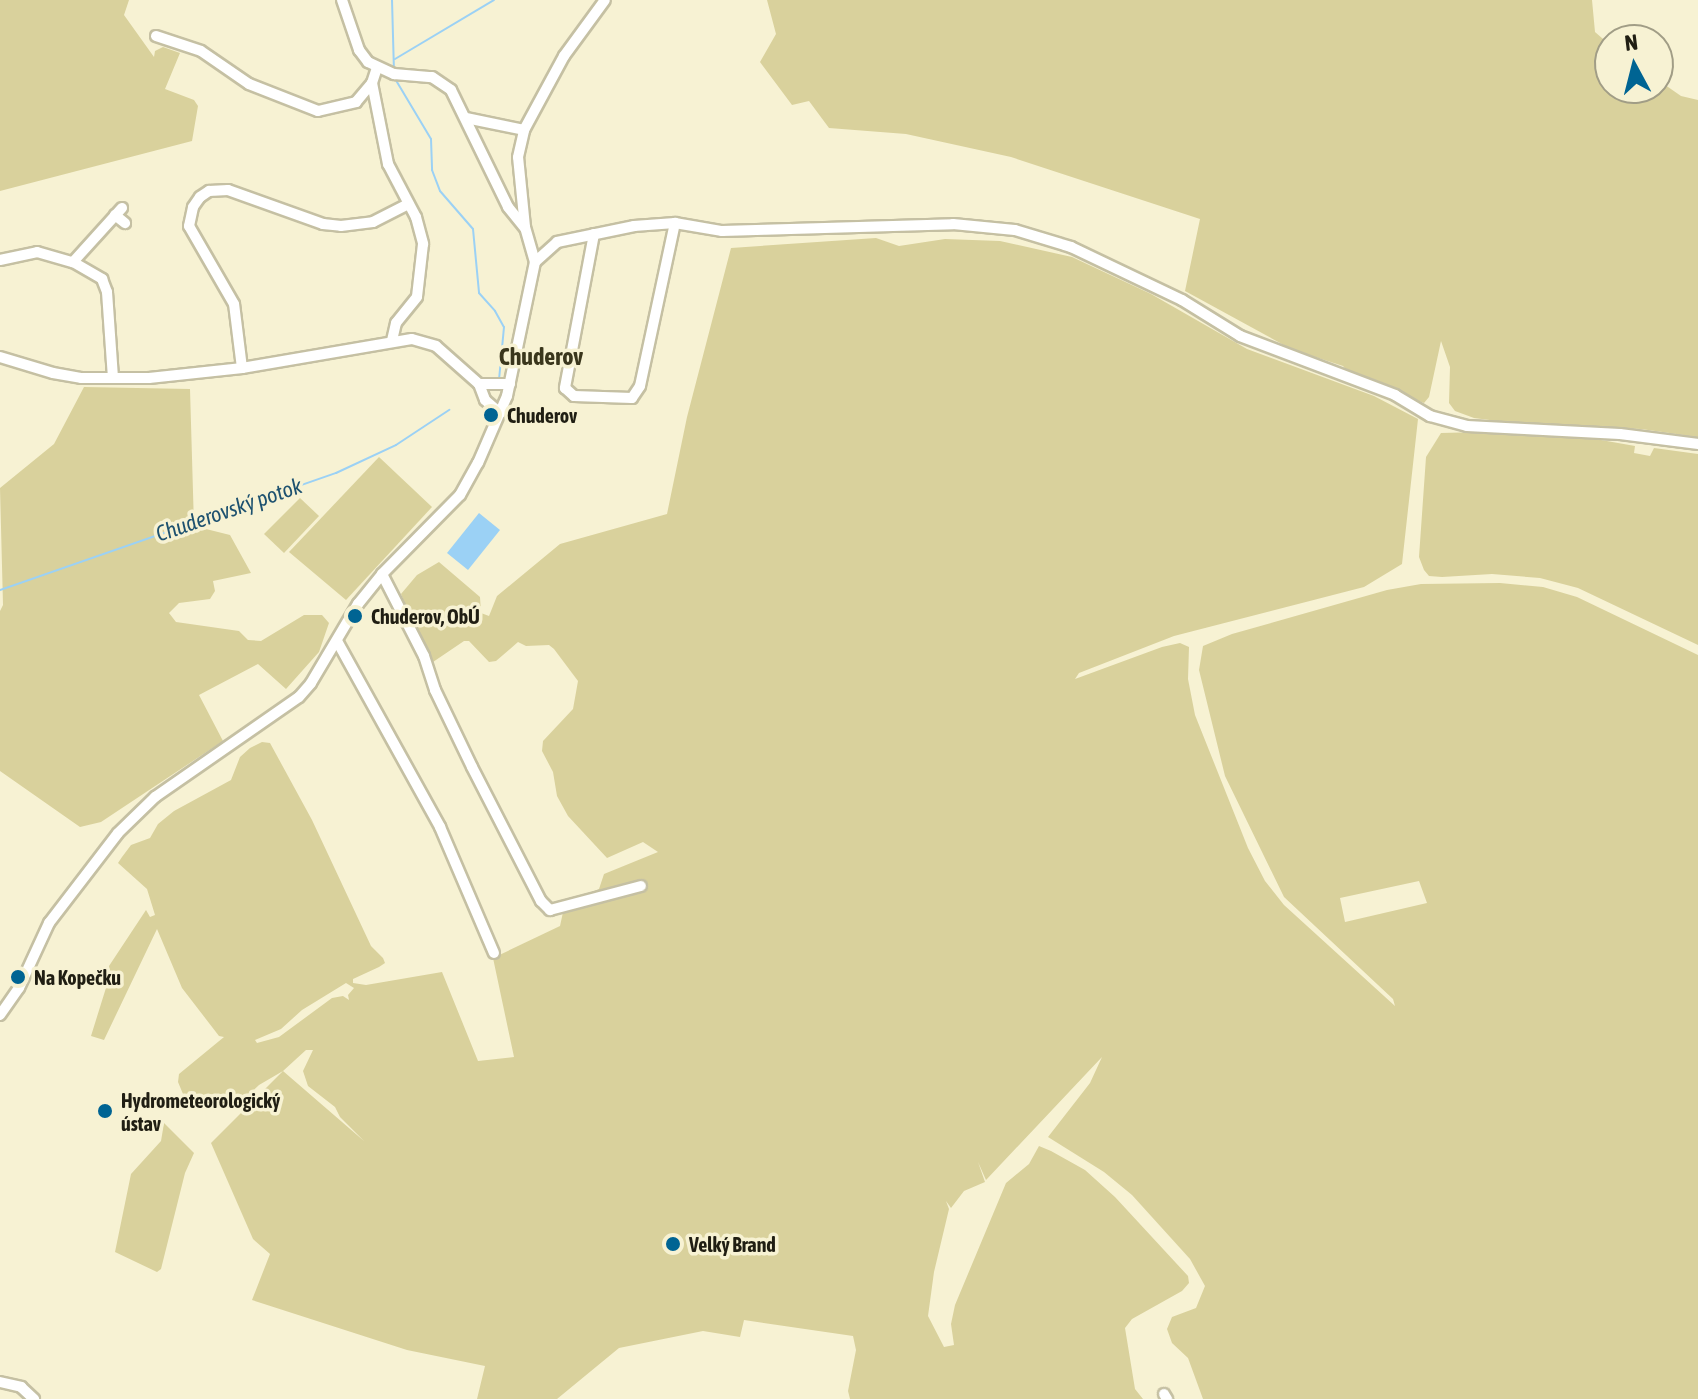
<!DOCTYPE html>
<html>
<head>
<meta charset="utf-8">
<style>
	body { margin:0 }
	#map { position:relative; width:1698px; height:1399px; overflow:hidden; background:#f7f2d3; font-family:"Asap Condensed",sans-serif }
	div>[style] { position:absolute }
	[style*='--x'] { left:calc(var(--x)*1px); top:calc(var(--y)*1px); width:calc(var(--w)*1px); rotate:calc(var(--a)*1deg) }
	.green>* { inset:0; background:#d9d19c }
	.water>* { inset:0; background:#9bd1f5 }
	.stream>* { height:2px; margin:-1px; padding:0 1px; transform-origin:1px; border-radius:1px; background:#9bd1f5 }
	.roads { filter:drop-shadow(2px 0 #c5c0a3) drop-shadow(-2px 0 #c5c0a3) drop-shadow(0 2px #c5c0a3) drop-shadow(0 -2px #c5c0a3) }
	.minor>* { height:10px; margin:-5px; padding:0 5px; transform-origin:5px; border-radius:5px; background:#fff }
	.dots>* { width:22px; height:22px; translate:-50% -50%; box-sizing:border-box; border:4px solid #f7f2d3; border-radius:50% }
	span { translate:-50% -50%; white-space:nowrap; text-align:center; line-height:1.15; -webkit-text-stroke:7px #f7f2d3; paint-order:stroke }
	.poi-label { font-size:20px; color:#201e13; font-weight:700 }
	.left { translate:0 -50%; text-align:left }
	.water-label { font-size:22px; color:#1d516f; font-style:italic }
	.quarter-label { font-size:24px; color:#3a361c; font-weight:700 }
	.north { position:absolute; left:1594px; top:24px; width:80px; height:80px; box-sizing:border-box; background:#f7f2d3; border:2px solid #a19d86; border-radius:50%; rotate:353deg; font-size:22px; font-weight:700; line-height:32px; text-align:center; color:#201e13 }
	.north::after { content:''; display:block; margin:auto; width:28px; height:36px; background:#006493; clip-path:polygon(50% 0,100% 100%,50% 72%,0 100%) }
</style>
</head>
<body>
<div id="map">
	<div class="green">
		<div style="clip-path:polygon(0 0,129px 0,124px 15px,154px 57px,155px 51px,163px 47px,180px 53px,165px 89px,194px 100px,198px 106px,192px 141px,0 191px)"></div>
		<div style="clip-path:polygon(767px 0,1592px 0,1595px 32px,1610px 45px,1610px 88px,1658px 88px,1658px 80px,1681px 96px,1698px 100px,1698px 437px,1641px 429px,1521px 424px,1474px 418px,1455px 411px,1449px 403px,1450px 367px,1441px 341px,1429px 397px,1424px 403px,1347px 371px,1343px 366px,1291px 349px,1185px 291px,1200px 219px,1011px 157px,906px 134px,829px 128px,809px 101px,792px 105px,760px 62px,776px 34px)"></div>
		<div style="clip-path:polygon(evenodd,876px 238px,899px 246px,945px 239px,1000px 241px,1072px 257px,1151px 294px,1247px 349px,1374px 396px,1418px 419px,1402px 564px,1364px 587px,1174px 636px,1079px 673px,1075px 679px,1162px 647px,1180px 643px,1189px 647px,1188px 679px,1195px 715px,1248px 848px,1265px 881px,1284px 905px,1395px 1006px,1393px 999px,1284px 897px,1225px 776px,1199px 670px,1203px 646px,1232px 634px,1387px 590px,1421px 584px,1500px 583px,1543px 587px,1577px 597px,1698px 655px,1698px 1399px,1203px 1399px,1188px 1358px,1172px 1343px,1167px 1329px,1172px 1317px,1196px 1308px,1205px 1286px,1190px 1259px,1132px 1195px,1104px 1172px,1048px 1137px,1090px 1083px,1102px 1057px,986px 1180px,978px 1162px,985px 1182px,964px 1191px,951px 1208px,946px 1201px,949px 1209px,934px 1272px,928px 1316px,944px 1347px,954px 1345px,951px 1324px,955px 1305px,1006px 1183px,1029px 1164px,1039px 1146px,1051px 1151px,1085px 1170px,1115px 1197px,1188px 1276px,1189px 1283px,1182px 1291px,1132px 1319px,1125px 1328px,1135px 1389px,1143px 1399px,850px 1399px,848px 1391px,856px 1350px,853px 1336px,744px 1320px,740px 1337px,703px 1331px,619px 1348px,557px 1399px,477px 1399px,485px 1366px,407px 1350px,252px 1300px,270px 1254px,253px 1239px,211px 1143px,283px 1071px,259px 1085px,235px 1108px,200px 1103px,183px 1094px,178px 1082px,179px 1074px,224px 1037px,219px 1036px,182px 988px,157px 929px,104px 1040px,91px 1036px,110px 975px,109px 966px,146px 910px,150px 917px,155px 915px,147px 889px,118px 863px,122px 857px,131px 845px,150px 838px,158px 824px,174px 811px,231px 780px,240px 757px,250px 748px,262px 742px,270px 743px,312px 820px,371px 946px,383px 958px,385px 963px,379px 967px,353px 979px,353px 983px,366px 985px,442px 972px,478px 1061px,514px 1057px,493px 958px,560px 926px,565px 903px,599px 889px,604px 874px,658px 852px,643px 842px,607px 858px,568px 816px,557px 796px,553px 772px,542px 751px,543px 741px,573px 709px,578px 681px,554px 649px,549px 645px,526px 646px,518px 642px,496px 661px,489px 662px,469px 641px,464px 641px,433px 662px,426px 659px,401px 594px,417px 575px,439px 562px,480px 597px,481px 613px,489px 616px,497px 596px,560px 544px,667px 514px,687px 417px,731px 248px,876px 238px,1419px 881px,1427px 903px,1345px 922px,1340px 898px,1419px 881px,876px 238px,346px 983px,354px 988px,348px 995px,349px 1000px,343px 996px,332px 998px,279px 1037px,257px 1043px,255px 1040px,281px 1029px,302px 1010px,346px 983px,876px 238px,306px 1050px,313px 1050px,303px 1071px,308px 1086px,335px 1107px,340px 1117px,364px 1141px,283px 1071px,306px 1050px)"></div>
		<div style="clip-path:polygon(84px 387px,190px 389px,194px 526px,230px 535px,251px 573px,213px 581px,215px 591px,210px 599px,179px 603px,169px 613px,176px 622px,239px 631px,248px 640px,261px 641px,304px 615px,322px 615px,329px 623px,319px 652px,286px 689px,258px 664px,199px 695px,223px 741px,101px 822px,80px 827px,0 771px,0 611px,3px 605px,0 488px,54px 444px)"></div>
		<div style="clip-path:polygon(1480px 432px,1601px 440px,1635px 446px,1634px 453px,1650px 456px,1654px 448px,1698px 454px,1698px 645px,1578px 588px,1540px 578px,1492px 574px,1442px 577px,1429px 576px,1424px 570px,1419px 557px,1426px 457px,1441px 433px)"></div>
		<div style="clip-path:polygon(379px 457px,432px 507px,346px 600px,289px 552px)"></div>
		<div style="clip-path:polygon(300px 498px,319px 516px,284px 553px,264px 534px)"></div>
		<div style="clip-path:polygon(164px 1123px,194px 1153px,185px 1173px,161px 1269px,157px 1272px,115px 1252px,131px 1174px,161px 1141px)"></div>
	</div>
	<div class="water">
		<div style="clip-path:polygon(479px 513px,500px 530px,468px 570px,447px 553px)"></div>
	</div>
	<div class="stream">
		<div style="--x:392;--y:0;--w:71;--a:88.4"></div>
		<div style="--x:395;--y:59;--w:115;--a:-30.8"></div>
		<div style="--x:394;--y:77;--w:72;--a:59.2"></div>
		<div style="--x:431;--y:139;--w:31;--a:88"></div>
		<div style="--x:432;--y:170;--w:22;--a:69"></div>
		<div style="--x:440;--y:191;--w:50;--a:49"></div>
		<div style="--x:473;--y:229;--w:64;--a:84.6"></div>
		<div style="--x:479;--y:293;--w:24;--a:48"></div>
		<div style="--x:495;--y:311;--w:18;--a:61"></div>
		<div style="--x:504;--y:327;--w:53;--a:95.4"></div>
		<div style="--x:0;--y:590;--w:356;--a:-19.2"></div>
		<div style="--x:336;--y:473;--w:66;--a:-25"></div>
		<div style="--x:396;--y:445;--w:64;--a:-33.4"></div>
	</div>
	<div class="roads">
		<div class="minor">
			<div style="--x:342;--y:0;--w:53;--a:71.2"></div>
			<div style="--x:359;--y:50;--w:15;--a:53"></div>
			<div style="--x:368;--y:62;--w:29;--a:25"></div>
			<div style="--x:394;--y:74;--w:38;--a:5"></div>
			<div style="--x:432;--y:77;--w:23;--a:34"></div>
			<div style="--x:451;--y:90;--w:130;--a:64"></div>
			<div style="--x:508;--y:207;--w:27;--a:51"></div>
			<div style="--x:156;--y:36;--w:47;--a:18.4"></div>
			<div style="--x:201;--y:51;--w:58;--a:34.5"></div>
			<div style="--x:249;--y:84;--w:74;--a:21.4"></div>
			<div style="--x:318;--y:111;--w:39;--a:-13"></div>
			<div style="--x:356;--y:102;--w:25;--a:-50"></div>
			<div style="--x:372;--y:83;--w:16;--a:-72"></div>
			<div style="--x:372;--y:83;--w:83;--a:78.8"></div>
			<div style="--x:388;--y:164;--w:60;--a:62.2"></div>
			<div style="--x:416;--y:217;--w:28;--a:75"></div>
			<div style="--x:423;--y:244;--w:53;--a:96.5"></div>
			<div style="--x:417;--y:297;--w:33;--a:129"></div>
			<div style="--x:396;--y:323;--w:18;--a:103"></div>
			<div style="--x:466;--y:118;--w:59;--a:11.7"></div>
			<div style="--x:115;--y:215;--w:13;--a:39"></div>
			<div style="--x:594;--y:234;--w:157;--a:100.7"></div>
			<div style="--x:565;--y:388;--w:12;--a:42"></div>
			<div style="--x:574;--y:396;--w:58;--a:2"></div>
			<div style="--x:632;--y:398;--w:14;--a:-56"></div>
			<div style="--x:640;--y:386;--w:167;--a:-77.9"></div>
			<div style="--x:0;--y:260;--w:38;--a:-12"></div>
			<div style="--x:37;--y:252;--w:37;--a:16"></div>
			<div style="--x:73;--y:262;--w:34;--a:30"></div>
			<div style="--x:102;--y:279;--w:14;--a:69"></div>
			<div style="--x:107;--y:292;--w:86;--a:86"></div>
			<div style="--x:73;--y:262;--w:73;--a:-47.8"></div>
			<div style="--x:535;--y:262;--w:36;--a:-106"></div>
			<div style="--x:525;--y:227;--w:70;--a:-95.7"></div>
			<div style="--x:518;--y:157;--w:28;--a:-77"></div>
			<div style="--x:524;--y:130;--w:84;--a:-61.6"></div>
			<div style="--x:564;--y:56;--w:69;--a:-53.8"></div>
			<div style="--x:0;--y:357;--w:55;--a:16.8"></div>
			<div style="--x:53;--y:373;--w:28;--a:10"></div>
			<div style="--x:81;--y:378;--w:68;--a:0"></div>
			<div style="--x:149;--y:378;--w:94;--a:-6.1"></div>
			<div style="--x:242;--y:368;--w:172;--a:-9.7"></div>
			<div style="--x:412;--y:339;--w:25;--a:16"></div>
			<div style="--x:436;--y:346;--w:57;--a:41.5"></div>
			<div style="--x:479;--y:384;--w:31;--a:0"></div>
			<div style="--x:242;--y:368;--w:64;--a:-97.1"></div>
			<div style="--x:234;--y:304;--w:90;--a:-120"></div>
			<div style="--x:189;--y:226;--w:19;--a:-78"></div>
			<div style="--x:193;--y:207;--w:12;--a:-55"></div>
			<div style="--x:200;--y:197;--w:11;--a:-34"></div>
			<div style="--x:209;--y:191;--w:19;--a:-3"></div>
			<div style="--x:228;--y:190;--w:101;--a:19.7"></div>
			<div style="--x:323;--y:224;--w:18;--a:6"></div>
			<div style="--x:341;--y:226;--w:32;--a:-7"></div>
			<div style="--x:373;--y:222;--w:38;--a:-27"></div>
			<div style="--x:479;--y:384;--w:17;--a:69"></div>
			<div style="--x:485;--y:400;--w:20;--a:41"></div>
			<div style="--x:382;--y:574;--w:92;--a:62.9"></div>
			<div style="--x:424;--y:656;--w:36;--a:72"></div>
			<div style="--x:435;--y:690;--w:85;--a:64.3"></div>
			<div style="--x:472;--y:767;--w:151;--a:62.8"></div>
			<div style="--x:541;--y:901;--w:13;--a:45"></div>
			<div style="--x:550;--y:910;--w:94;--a:-14.8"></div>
			<div style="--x:337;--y:641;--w:213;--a:61"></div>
			<div style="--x:440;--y:827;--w:137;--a:66.8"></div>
			<div style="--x:0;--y:1015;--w:33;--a:-55"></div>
			<div style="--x:19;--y:988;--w:72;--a:-65.2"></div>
			<div style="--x:49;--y:923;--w:113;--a:-52.5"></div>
			<div style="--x:118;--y:833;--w:52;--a:-44.2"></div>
			<div style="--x:155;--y:797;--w:175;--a:-34.8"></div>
			<div style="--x:299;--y:697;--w:18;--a:-49"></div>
			<div style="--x:311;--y:683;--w:92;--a:-59.3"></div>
			<div style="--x:358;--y:604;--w:38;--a:-51"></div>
			<div style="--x:382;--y:574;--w:111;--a:-45.4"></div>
			<div style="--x:460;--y:495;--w:37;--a:-61"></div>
			<div style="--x:478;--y:463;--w:73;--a:-66.6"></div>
			<div style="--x:507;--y:396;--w:137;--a:-78.2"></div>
			<div style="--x:535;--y:262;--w:30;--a:-42"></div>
			<div style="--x:557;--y:242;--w:79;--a:-11.7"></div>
			<div style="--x:634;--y:226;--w:41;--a:-4.2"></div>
			<div style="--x:675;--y:223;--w:48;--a:9.7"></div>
			<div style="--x:722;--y:231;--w:231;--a:-1.7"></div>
			<div style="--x:953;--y:224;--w:62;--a:5.5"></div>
			<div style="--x:1015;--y:230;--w:59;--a:16.9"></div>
			<div style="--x:1071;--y:247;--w:123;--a:25.5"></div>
			<div style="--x:1182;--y:300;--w:68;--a:31.8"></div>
			<div style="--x:1240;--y:336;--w:166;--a:20.8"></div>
			<div style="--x:1395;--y:395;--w:41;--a:31"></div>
			<div style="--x:1430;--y:416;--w:38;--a:15"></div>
			<div style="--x:1467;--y:426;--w:153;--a:3"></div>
			<div style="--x:1620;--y:434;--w:79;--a:7.3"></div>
			<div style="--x:0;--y:1382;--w:22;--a:13"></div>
			<div style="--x:21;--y:1387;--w:18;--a:43"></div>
			<div style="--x:1164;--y:1394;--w:6;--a:59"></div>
		</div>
	</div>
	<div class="dots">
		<div style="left:491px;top:415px;background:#006493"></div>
		<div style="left:355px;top:616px;background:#006493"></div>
		<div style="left:18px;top:977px;background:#006493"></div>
		<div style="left:105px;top:1111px;background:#006493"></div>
		<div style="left:673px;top:1244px;background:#006493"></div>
	</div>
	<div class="poi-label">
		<span class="left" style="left:507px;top:415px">Chuderov</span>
		<span class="left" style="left:371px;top:616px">Chuderov, ObÚ</span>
		<span class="left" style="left:34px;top:977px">Na Kopečku</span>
		<span class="left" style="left:121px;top:1112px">Hydrometeorologický<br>ústav</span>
		<span class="left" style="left:689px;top:1244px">Velký Brand</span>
	</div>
	<div class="water-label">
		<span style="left:229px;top:510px;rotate:-19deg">Chuderovský potok</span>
	</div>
	<div class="quarter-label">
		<span style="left:541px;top:357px">Chuderov</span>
	</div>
	<div class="north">N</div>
</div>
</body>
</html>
